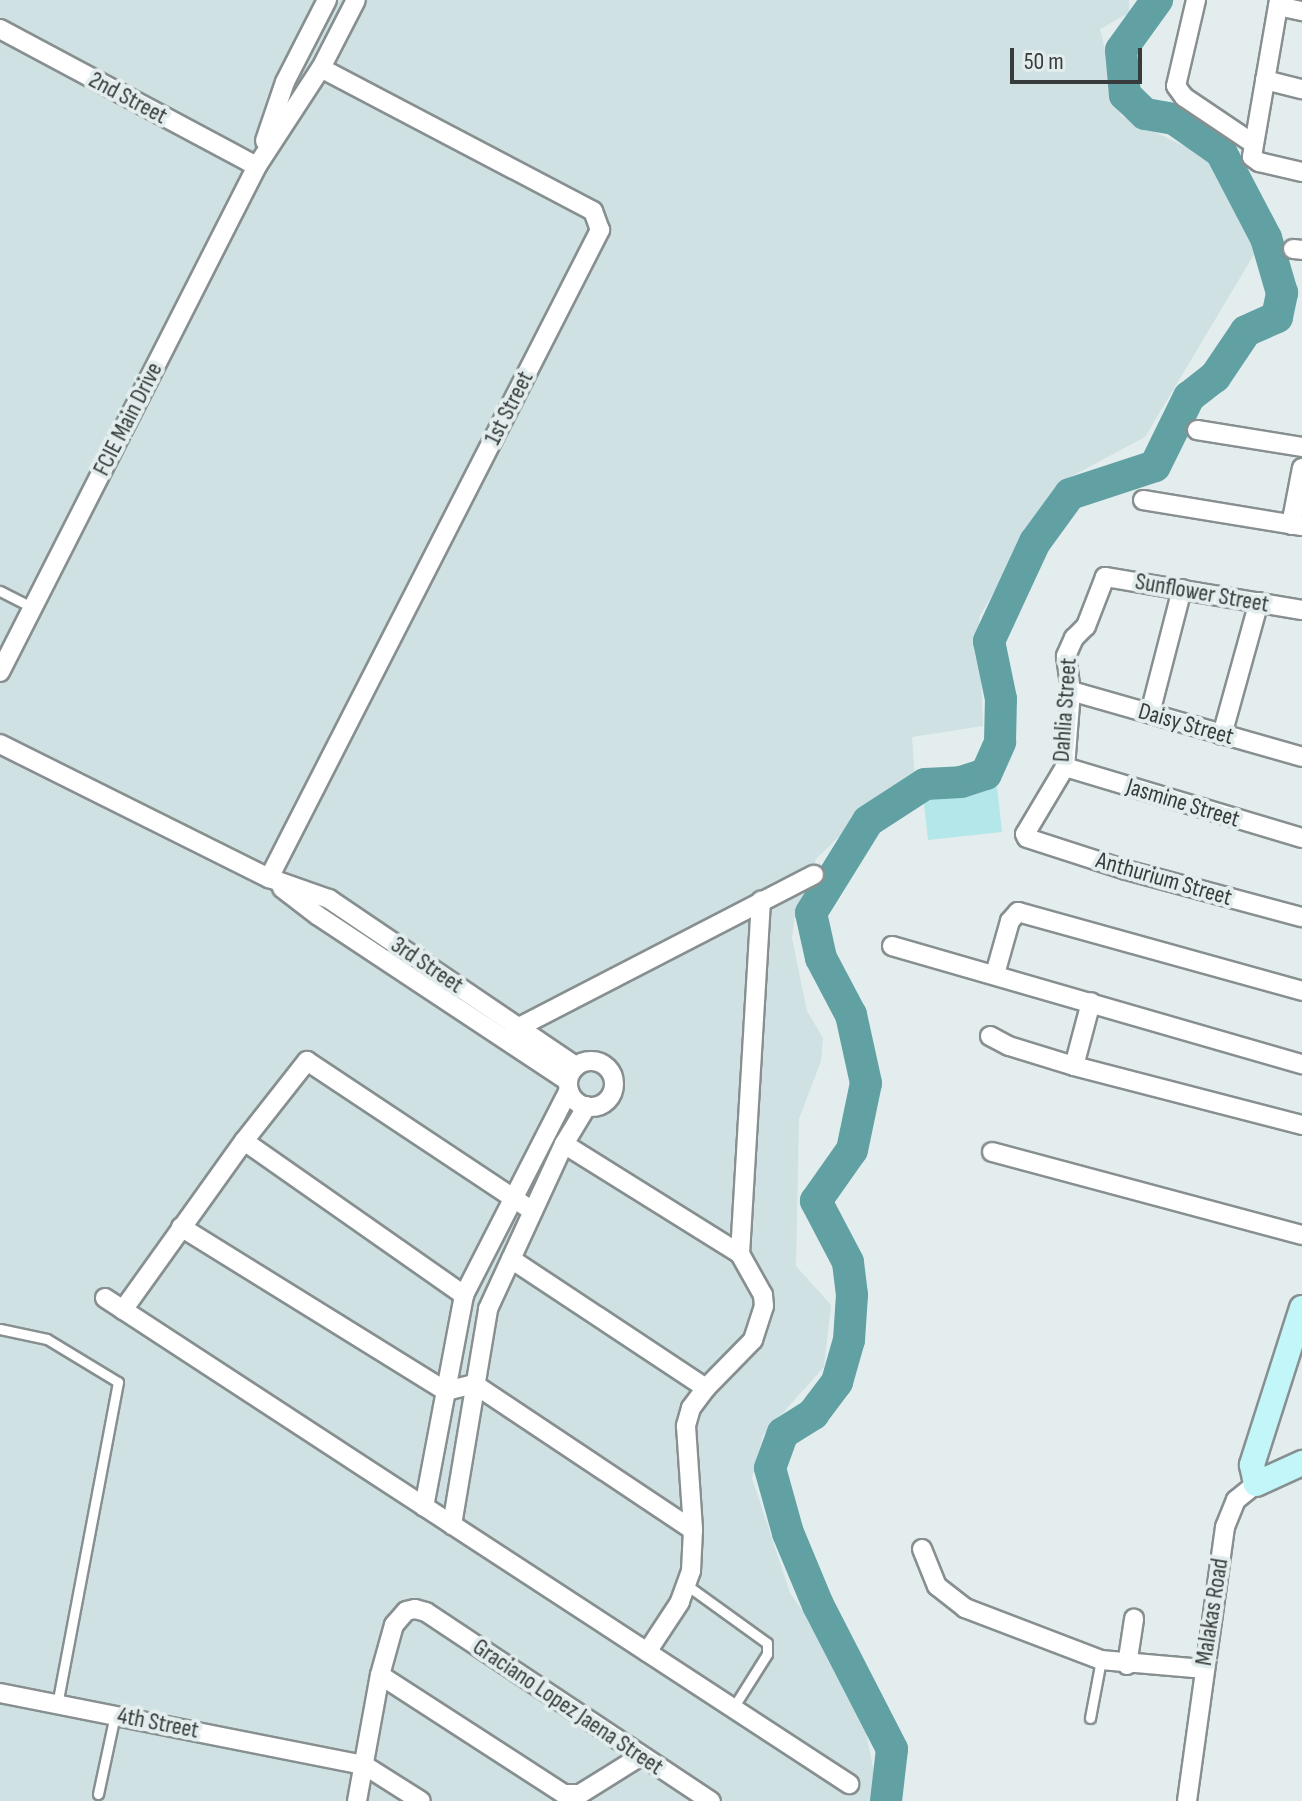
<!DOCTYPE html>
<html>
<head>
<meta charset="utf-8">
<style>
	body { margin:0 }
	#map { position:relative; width:1302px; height:1801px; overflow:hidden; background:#e3eded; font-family:"Sofia Sans Condensed",sans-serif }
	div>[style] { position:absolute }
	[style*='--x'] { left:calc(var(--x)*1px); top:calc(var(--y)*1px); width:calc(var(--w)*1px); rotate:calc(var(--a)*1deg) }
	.built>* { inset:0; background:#cfe1e2 }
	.green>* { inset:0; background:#b3e7e9 }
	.river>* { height:32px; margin:-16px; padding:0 16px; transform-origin:16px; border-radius:16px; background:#61a1a4 }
	.roads { filter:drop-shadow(2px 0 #878f90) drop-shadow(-2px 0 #878f90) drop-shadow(0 2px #878f90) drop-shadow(0 -2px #878f90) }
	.lane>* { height:9px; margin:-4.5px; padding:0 4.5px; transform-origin:4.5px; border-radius:4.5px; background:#fff }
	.street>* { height:18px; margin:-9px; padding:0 9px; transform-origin:9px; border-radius:9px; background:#fff }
	.street>.ring { margin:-9px; padding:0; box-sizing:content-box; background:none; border:18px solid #fff; border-radius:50% }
	.secondary>* { height:24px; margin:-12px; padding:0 12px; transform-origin:12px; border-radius:12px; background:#c3f6f8 }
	span { translate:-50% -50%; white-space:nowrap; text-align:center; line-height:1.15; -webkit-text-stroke:8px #e3eded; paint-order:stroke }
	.street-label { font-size:24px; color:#373b3b }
	.scale { position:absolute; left:1010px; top:48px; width:132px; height:36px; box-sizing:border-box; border:4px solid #373b3b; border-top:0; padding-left:10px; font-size:24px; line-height:28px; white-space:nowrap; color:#373b3b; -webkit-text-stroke:6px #e3eded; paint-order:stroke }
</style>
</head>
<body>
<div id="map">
	<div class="built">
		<div style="clip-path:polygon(0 0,1129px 0,1129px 13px,1100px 29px,1121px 116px,1222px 164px,1256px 251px,1145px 437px,1059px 483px,979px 617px,983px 726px,912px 737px,915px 780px,861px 815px,815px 860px,820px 878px,795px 913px,792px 938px,807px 1011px,823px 1038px,821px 1061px,799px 1119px,796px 1266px,831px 1305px,824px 1367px,763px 1435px,752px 1478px,790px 1593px,830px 1650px,864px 1722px,875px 1778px,872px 1801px,0 1801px)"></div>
	</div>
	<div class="green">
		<div style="clip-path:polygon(997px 787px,1002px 832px,928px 840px,923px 795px)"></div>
	</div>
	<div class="river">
		<div style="--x:886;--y:1801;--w:52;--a:-83.4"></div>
		<div style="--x:892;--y:1749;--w:162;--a:-117.2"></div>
		<div style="--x:818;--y:1605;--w:78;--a:-112.6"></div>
		<div style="--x:788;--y:1533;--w:67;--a:-105.5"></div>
		<div style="--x:770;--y:1468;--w:37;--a:-70"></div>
		<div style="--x:783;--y:1433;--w:36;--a:-32"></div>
		<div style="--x:813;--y:1414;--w:40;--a:-53"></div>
		<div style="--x:837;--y:1382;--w:44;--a:-74.1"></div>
		<div style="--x:849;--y:1340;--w:45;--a:-86.2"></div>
		<div style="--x:852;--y:1295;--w:33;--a:-97"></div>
		<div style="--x:848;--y:1262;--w:69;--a:-117.7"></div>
		<div style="--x:816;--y:1201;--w:62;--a:-54.8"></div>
		<div style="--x:852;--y:1150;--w:68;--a:-78.2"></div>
		<div style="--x:866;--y:1083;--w:70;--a:-102.4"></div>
		<div style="--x:851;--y:1015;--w:64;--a:-117.8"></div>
		<div style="--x:821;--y:958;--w:46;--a:-102.5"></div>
		<div style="--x:811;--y:913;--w:108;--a:-58.2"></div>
		<div style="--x:868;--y:821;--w:68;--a:-33"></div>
		<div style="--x:925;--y:784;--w:36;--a:-3"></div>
		<div style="--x:961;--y:782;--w:26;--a:-18"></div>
		<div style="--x:986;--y:774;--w:35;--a:-66"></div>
		<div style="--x:1000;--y:742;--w:43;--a:-88.7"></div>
		<div style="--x:1001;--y:699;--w:59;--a:-101.7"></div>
		<div style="--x:989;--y:641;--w:109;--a:-65.1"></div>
		<div style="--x:1035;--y:542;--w:59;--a:-53.9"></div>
		<div style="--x:1070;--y:494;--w:89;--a:-18.2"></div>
		<div style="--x:1155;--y:466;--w:77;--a:-63.8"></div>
		<div style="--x:1189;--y:397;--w:33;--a:-38"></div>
		<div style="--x:1215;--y:377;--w:55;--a:-56"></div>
		<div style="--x:1246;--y:331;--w:34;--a:-24"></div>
		<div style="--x:1277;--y:317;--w:25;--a:-78"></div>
		<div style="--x:1282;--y:293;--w:57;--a:-106.2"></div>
		<div style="--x:1266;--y:238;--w:97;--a:-117.6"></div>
		<div style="--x:1221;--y:152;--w:57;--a:-144.9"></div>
		<div style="--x:1174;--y:119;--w:29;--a:-170"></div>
		<div style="--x:1145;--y:114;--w:28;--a:-136"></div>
		<div style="--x:1125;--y:95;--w:45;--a:-95.1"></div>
		<div style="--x:1121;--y:50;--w:62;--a:-54.2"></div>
	</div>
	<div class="roads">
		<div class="lane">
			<div style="--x:0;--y:591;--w:37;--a:27"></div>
			<div style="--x:0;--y:1329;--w:48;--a:12"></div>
			<div style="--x:47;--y:1339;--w:83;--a:31.2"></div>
			<div style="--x:118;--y:1382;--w:328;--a:100.7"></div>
			<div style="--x:688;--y:1586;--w:97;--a:35.8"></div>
			<div style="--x:767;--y:1643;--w:11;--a:90"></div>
			<div style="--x:767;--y:1654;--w:64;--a:122.2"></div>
			<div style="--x:1090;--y:1718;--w:59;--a:-79.3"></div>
			<div style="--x:98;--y:1794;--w:81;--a:-77.9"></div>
		</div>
		<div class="street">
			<div style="--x:1196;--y:0;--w:88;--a:103.1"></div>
			<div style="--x:1176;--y:86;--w:14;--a:54"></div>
			<div style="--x:1184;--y:97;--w:84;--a:33.9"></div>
			<div style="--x:1279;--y:0;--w:159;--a:99.8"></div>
			<div style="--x:1252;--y:157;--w:9;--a:36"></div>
			<div style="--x:1259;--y:162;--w:44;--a:13.1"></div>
			<div style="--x:1278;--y:6;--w:25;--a:12"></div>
			<div style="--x:0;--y:29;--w:291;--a:28.1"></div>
			<div style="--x:1265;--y:80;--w:38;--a:14"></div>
			<div style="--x:265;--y:141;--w:62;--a:-71.3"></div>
			<div style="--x:285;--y:82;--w:92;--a:-62.9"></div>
			<div style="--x:1293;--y:249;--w:9;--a:6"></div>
			<div style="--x:1197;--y:430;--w:106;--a:9.2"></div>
			<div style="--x:1143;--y:500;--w:161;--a:9.3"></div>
			<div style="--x:1291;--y:525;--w:58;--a:-79.1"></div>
			<div style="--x:1302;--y:610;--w:200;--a:-170.5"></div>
			<div style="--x:1105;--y:577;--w:53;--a:111.2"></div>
			<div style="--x:1086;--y:626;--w:17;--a:135"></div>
			<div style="--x:1074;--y:638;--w:20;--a:114"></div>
			<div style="--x:1066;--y:656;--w:35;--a:82"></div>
			<div style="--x:1071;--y:691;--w:76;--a:94.5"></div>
			<div style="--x:1065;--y:767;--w:78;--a:120.8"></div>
			<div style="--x:1025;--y:834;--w:4;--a:63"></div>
			<div style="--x:1027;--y:838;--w:104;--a:17.9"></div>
			<div style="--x:1126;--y:870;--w:182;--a:15"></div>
			<div style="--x:0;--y:672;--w:568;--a:-63.07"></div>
			<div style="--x:257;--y:166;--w:117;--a:-56.9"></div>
			<div style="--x:321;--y:68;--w:76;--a:-62.8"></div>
			<div style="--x:1071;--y:691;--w:240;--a:15.9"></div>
			<div style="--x:1150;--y:713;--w:128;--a:-75.5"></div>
			<div style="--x:1222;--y:735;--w:138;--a:-74.5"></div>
			<div style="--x:0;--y:744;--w:301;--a:26.5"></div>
			<div style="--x:269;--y:878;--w:64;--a:19.3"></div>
			<div style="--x:329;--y:899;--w:298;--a:34.1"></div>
			<div style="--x:1065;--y:767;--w:247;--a:16.7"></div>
			<div style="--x:269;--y:878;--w:728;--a:-62.94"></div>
			<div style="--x:600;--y:230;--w:20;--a:-110"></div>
			<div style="--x:593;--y:211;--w:307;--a:-152.3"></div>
			<div style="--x:282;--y:888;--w:44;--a:37.6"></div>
			<div style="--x:317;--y:915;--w:301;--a:33.5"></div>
			<div style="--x:892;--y:946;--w:427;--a:16.1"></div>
			<div style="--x:995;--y:974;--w:55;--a:-74.2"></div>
			<div style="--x:1010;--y:921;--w:12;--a:-48"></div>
			<div style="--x:1018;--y:912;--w:295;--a:15.5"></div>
			<div style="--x:513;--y:1035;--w:10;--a:-53"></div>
			<div style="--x:519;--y:1027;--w:332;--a:-27.3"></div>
			<div style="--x:990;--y:1036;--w:21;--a:28"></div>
			<div style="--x:1009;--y:1046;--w:68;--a:17.1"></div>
			<div style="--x:1074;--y:1066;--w:236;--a:14.5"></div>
			<div class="ring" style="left:568px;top:1061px;width:28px;height:28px"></div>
			<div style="--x:1074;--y:1066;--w:66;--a:-75.1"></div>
			<div style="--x:244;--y:1141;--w:269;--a:35"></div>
			<div style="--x:564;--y:1144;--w:208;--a:32"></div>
			<div style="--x:740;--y:1254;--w:47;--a:60.7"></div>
			<div style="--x:763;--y:1295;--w:11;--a:85"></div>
			<div style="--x:764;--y:1306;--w:36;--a:108"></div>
			<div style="--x:753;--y:1340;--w:67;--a:134.4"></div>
			<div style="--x:706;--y:1388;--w:25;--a:127"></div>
			<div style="--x:691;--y:1408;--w:19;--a:106"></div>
			<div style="--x:686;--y:1426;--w:104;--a:86.1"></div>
			<div style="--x:693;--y:1530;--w:41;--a:92.8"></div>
			<div style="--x:691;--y:1571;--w:33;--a:110"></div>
			<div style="--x:680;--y:1602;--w:60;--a:123.4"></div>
			<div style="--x:992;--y:1152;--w:321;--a:15"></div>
			<div style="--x:181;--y:1227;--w:312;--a:31.8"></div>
			<div style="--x:446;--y:1391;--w:29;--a:-14"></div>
			<div style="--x:474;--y:1384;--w:263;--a:33.7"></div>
			<div style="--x:740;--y:1254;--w:354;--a:-86.6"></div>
			<div style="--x:511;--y:1259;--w:234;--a:33.5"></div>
			<div style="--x:105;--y:1298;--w:889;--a:33.15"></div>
			<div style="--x:123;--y:1310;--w:208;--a:-54.4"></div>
			<div style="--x:244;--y:1141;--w:102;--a:-51.8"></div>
			<div style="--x:307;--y:1061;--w:271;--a:33.6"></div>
			<div style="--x:424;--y:1507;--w:216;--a:-79.3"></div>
			<div style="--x:464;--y:1295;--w:230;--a:-62.9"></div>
			<div style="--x:452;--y:1525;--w:219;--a:-80.5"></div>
			<div style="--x:488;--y:1309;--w:182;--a:-65.3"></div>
			<div style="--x:564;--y:1144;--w:44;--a:-58.8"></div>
			<div style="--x:922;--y:1549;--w:40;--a:68"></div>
			<div style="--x:937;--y:1586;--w:36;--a:38"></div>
			<div style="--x:965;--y:1608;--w:146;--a:20.9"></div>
			<div style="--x:1101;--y:1660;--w:102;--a:5"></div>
			<div style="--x:1127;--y:1665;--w:47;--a:-81.3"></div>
			<div style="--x:380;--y:1675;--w:219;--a:32.9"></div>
			<div style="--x:564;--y:1794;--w:16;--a:0"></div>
			<div style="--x:580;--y:1794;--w:72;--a:-31.9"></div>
			<div style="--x:0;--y:1693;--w:371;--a:11.2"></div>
			<div style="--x:364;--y:1765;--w:67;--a:32.3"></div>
			<div style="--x:357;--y:1801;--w:128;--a:-79.7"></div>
			<div style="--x:380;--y:1675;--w:52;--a:-74.4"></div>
			<div style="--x:394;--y:1625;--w:18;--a:-49"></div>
			<div style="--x:406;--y:1611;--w:9;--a:-13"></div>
			<div style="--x:415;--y:1609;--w:11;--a:15"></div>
			<div style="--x:426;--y:1612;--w:342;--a:33.6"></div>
			<div style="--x:1187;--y:1801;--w:277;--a:-82.1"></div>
			<div style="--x:1225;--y:1527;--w:29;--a:-68"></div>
			<div style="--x:1236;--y:1500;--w:26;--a:-39"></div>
		</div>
		<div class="secondary">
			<div style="--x:1302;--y:1308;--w:165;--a:107.7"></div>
			<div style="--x:1252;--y:1465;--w:19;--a:78"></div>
			<div style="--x:1256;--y:1484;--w:51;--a:-24.5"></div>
		</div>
	</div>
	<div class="street-label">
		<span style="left:128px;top:98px;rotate:28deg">2nd Street</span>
		<span style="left:509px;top:408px;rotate:-63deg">1st Street</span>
		<span style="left:128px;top:419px;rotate:-63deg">FCIE Main Drive</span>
		<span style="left:1202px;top:593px;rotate:10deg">Sunflower Street</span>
		<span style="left:1065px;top:710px;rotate:-86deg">Dahlia Street</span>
		<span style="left:1186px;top:724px;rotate:16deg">Daisy Street</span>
		<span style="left:1183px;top:803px;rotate:17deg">Jasmine Street</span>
		<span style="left:1164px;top:879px;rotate:16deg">Anthurium Street</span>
		<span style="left:427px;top:965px;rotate:34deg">3rd Street</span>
		<span style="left:1212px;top:1612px;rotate:-81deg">Malakas Road</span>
		<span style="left:568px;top:1707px;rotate:34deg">Graciano Lopez Jaena Street</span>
		<span style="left:158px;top:1723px;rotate:11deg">4th Street</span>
	</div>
	<div class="scale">50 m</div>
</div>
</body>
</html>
